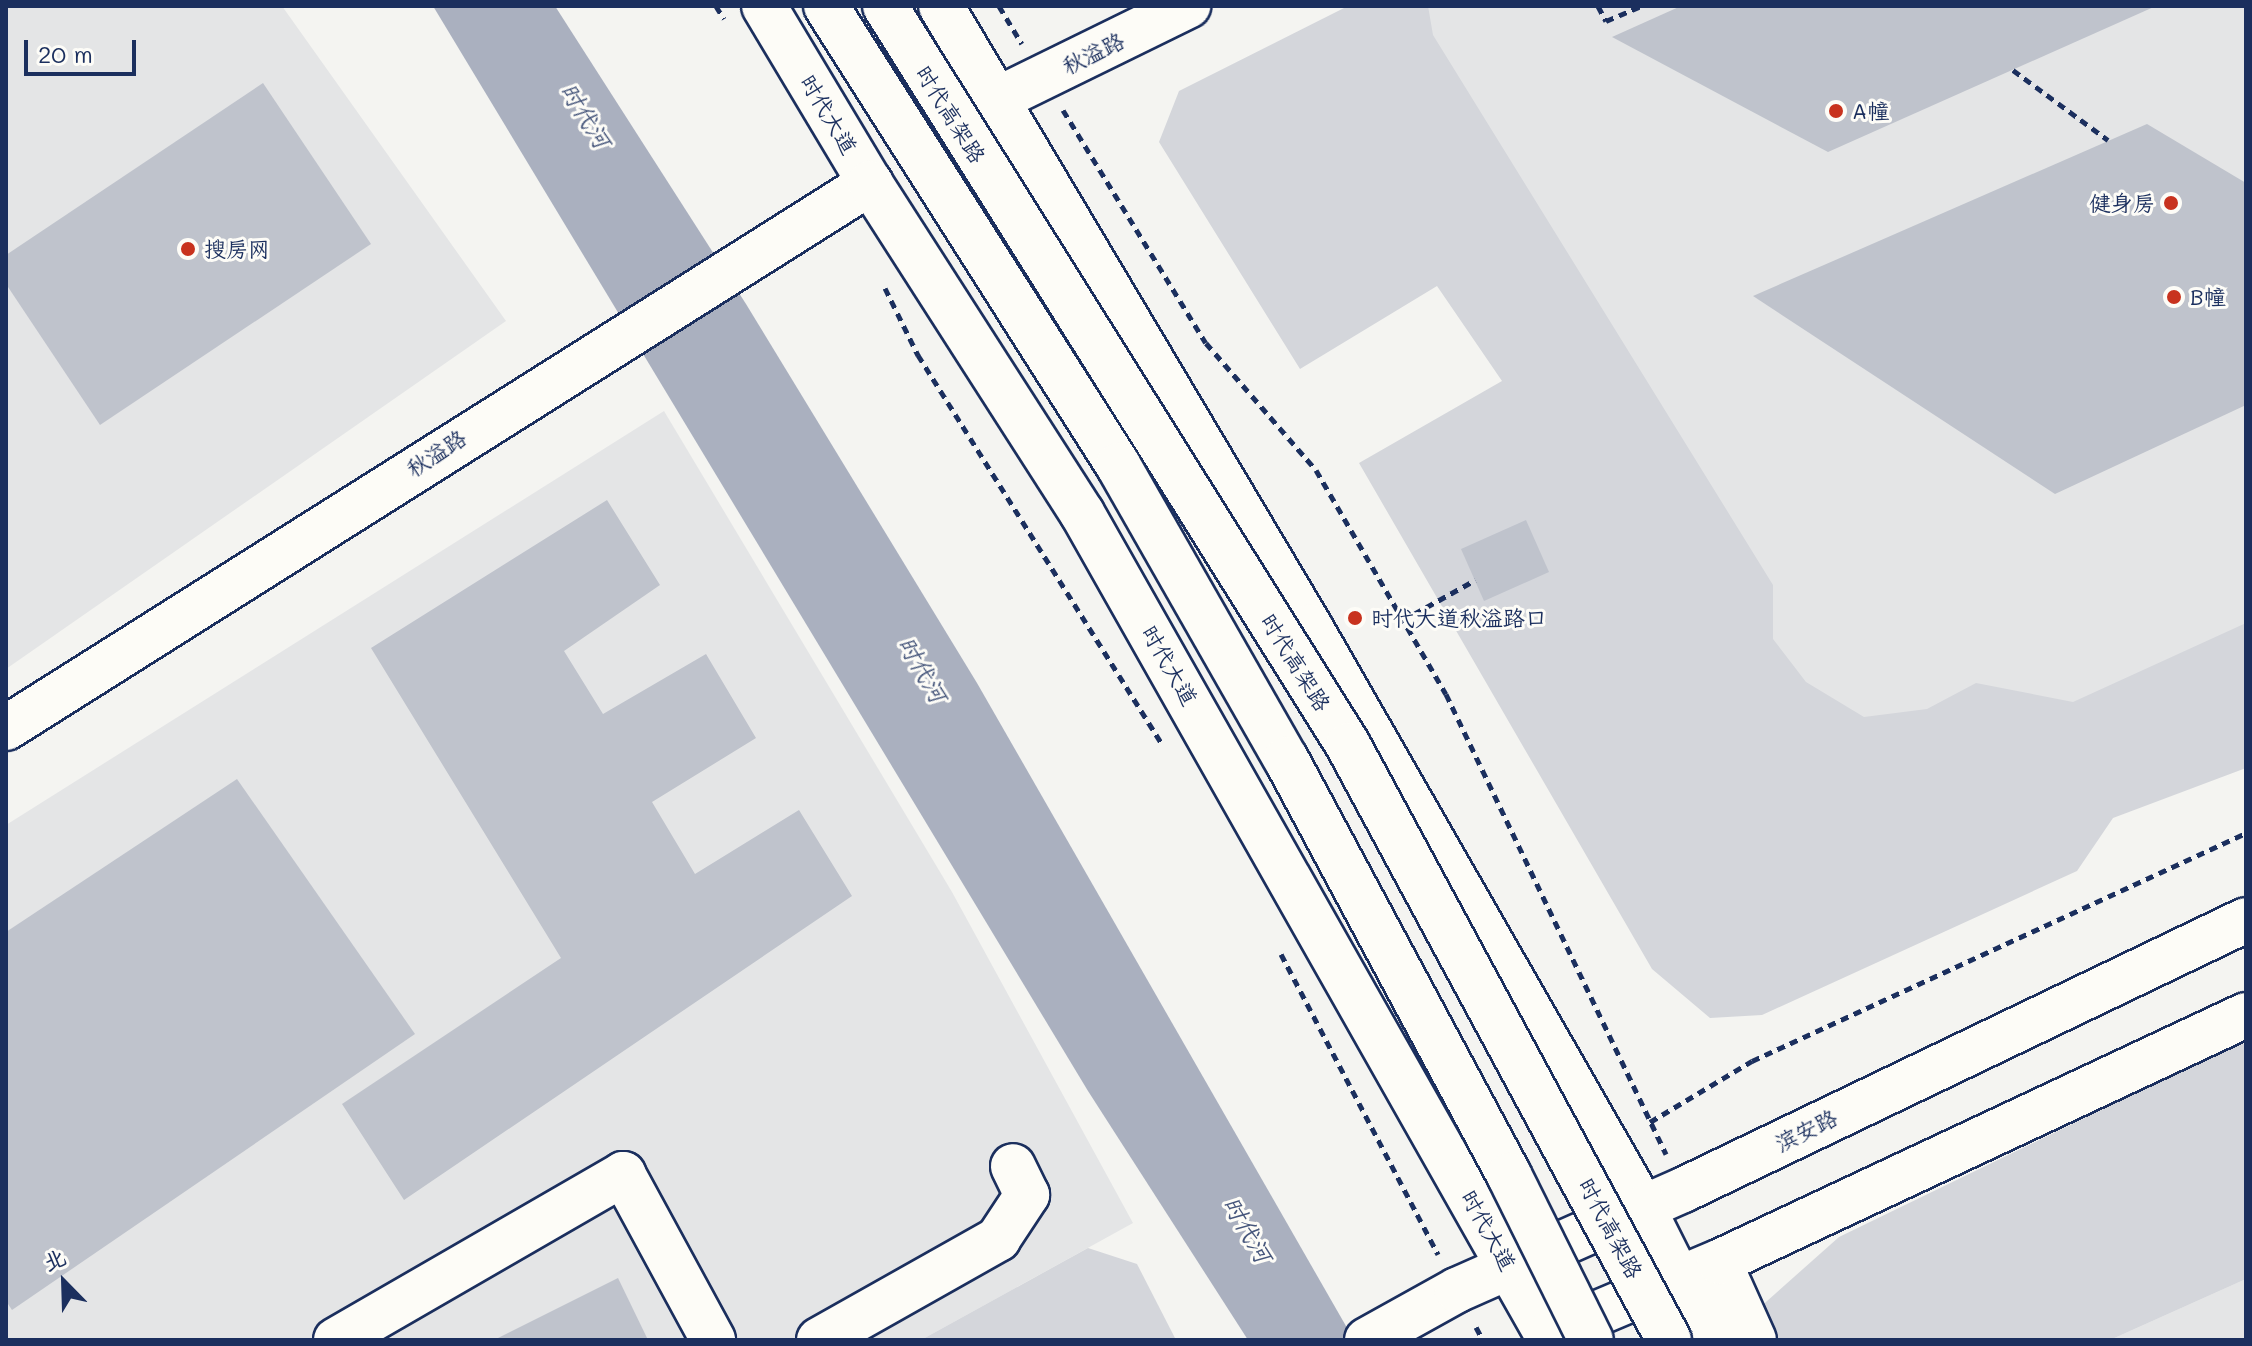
<!DOCTYPE html>
<html>
<head>
<meta charset="utf-8">
<style>
	body { margin:0 }
	#map { position:relative; width:2252px; height:1346px; overflow:hidden; background:#f4f4f1; font-family:Mali,"LXGW WenKai TC",sans-serif }
	div>[style] { position:absolute }
	[style*='--x'] { left:calc(var(--x)*1px); top:calc(var(--y)*1px); width:calc(var(--w)*1px); rotate:calc(var(--a)*1deg) }
	.built>* { inset:0; background:#e4e5e6 }
	.green>* { inset:0; background:#d4d6db }
	.water>* { inset:0; background:#aab0bf }
	.building>* { inset:0; background:#bfc3cc }
	.path>* { height:5px; margin-top:-2.5px; transform-origin:0; background:repeating-linear-gradient(90deg,#1b2f5e 0 8px,transparent 0 14px) }
	.roads { filter:drop-shadow(2px 0 #1b2f5e) drop-shadow(-2px 0 #1b2f5e) drop-shadow(0 2px #1b2f5e) drop-shadow(0 -2px #1b2f5e) }
	.minor>* { height:44px; margin:-22px; padding:0 22px; transform-origin:22px; border-radius:22px; background:#fdfcf7 }
	.major>* { height:44px; margin:-22px; padding:0 22px; transform-origin:22px; border-radius:22px; background:#fdfcf7 }
	.bridges { filter:drop-shadow(2px 0 #1b2f5e) drop-shadow(-2px 0 #1b2f5e) drop-shadow(0 2px #1b2f5e) drop-shadow(0 -2px #1b2f5e) }
	.highway-bridge>* { height:44px; margin:-22px; padding:0 22px; transform-origin:22px; border-radius:22px; background:#fdfcf7 }
	.dots>* { width:22px; height:22px; translate:-50% -50%; box-sizing:border-box; border:4px solid #fdfcf7; border-radius:50% }
	span { translate:-50% -50%; white-space:nowrap; text-align:center; line-height:1.15; -webkit-text-stroke:6px #fdfcf7; paint-order:stroke }
	.street-label { font-size:22px; color:#1b2f5e }
	.poi-label { font-size:22px; color:#1b2f5e }
	.left { translate:0 -50%; text-align:left }
	.right { translate:-100% -50%; text-align:right }
	.water-label { font-size:24px; color:#46567b; font-style:italic }
	.frame { position:absolute; inset:0; border:8px solid #1b2f5e; pointer-events:none }
	.north { position:absolute; left:24px; top:1242px; width:80px; height:80px; -webkit-text-stroke:6px #fdfcf7; paint-order:stroke; rotate:337deg; font-size:22px; font-weight:700; line-height:32px; text-align:center; color:#1b2f5e }
	.north::after { content:''; display:block; margin:auto; width:28px; height:36px; background:#1b2f5e; clip-path:polygon(50% 0,100% 100%,50% 72%,0 100%) }
	.scale { position:absolute; left:24px; top:40px; width:112px; height:36px; box-sizing:border-box; border:4px solid #1b2f5e; border-top:0; padding-left:10px; font-size:24px; line-height:28px; white-space:nowrap; color:#1b2f5e; -webkit-text-stroke:6px #fdfcf7; paint-order:stroke }
</style>
</head>
<body>
<div id="map">
	<div class="built">
		<div style="clip-path:polygon(6px 6px,282px 6px,506px 321px,6px 669px)"></div>
		<div style="clip-path:polygon(1357px 6px,2246px 6px,2246px 672px,1830px 869px)"></div>
		<div style="clip-path:polygon(664px 411px,952px 892px,1133px 1223px,921px 1340px,6px 1340px,6px 825px)"></div>
		<div style="clip-path:polygon(2246px 1279px,2246px 1340px,2110px 1340px)"></div>
	</div>
	<div class="green">
		<div style="clip-path:polygon(1348px 6px,1428px 6px,1433px 35px,1773px 585px,1773px 639px,1806px 682px,1864px 717px,1927px 709px,1976px 683px,2073px 702px,2246px 623px,2246px 768px,2113px 818px,2077px 871px,1762px 1015px,1710px 1018px,1652px 969px,1359px 463px,1502px 381px,1437px 286px,1300px 369px,1159px 142px,1179px 91px)"></div>
		<div style="clip-path:polygon(2239px 1043px,2246px 1044px,2246px 1279px,2110px 1340px,1762px 1340px,1749px 1317px,1839px 1237px)"></div>
		<div style="clip-path:polygon(1088px 1248px,1137px 1264px,1176px 1340px,921px 1340px)"></div>
	</div>
	<div class="water">
		<div style="clip-path:polygon(433px 6px,555px 6px,746px 304px,977px 683px,1354px 1340px,1248px 1340px,1088px 1091px)"></div>
	</div>
	<div class="building">
		<div style="clip-path:polygon(1681px 6px,2156px 6px,1828px 152px,1612px 37px)"></div>
		<div style="clip-path:polygon(263px 83px,371px 244px,100px 425px,6px 284px,6px 255px)"></div>
		<div style="clip-path:polygon(2147px 124px,2246px 183px,2246px 405px,2055px 494px,1753px 296px)"></div>
		<div style="clip-path:polygon(607px 500px,660px 585px,564px 651px,603px 714px,706px 654px,756px 738px,652px 802px,695px 874px,799px 810px,852px 896px,404px 1200px,342px 1104px,561px 958px,371px 648px)"></div>
		<div style="clip-path:polygon(1526px 520px,1549px 572px,1484px 601px,1461px 549px)"></div>
		<div style="clip-path:polygon(237px 779px,415px 1034px,12px 1310px,6px 1301px,6px 932px)"></div>
		<div style="clip-path:polygon(618px 1278px,648px 1340px,494px 1340px)"></div>
	</div>
	<div class="path">
		<div style="--x:716;--y:6;--w:15;--a:58"></div>
		<div style="--x:999;--y:6;--w:44;--a:58.8"></div>
		<div style="--x:1598;--y:6;--w:17;--a:62"></div>
		<div style="--x:1606;--y:21;--w:39;--a:-23"></div>
		<div style="--x:2013;--y:70;--w:118;--a:36.4"></div>
		<div style="--x:1063;--y:110;--w:273;--a:58.5"></div>
		<div style="--x:1206;--y:343;--w:168;--a:49.1"></div>
		<div style="--x:1316;--y:470;--w:259;--a:59.9"></div>
		<div style="--x:1446;--y:694;--w:510;--a:64.44"></div>
		<div style="--x:885;--y:288;--w:75;--a:63.8"></div>
		<div style="--x:918;--y:355;--w:459;--a:57.9"></div>
		<div style="--x:1414;--y:614;--w:70;--a:-29.1"></div>
		<div style="--x:1281;--y:954;--w:339;--a:62.4"></div>
		<div style="--x:1650;--y:1122;--w:119;--a:-30.9"></div>
		<div style="--x:1752;--y:1061;--w:544;--a:-24.78"></div>
		<div style="--x:1476;--y:1327;--w:15;--a:62"></div>
	</div>
	<div class="roads">
		<div class="minor">
			<div style="--x:998;--y:99;--w:212;--a:-26.1"></div>
			<div style="--x:6;--y:728;--w:1022;--a:-32.24"></div>
			<div style="--x:336;--y:1340;--w:332;--a:-30"></div>
			<div style="--x:623;--y:1174;--w:189;--a:61.5"></div>
			<div style="--x:819;--y:1340;--w:206;--a:-29.4"></div>
			<div style="--x:998;--y:1239;--w:53;--a:-56.6"></div>
			<div style="--x:1027;--y:1195;--w:32;--a:-116"></div>
		</div>
		<div class="major">
			<div style="--x:764;--y:6;--w:206;--a:59.1"></div>
			<div style="--x:870;--y:183;--w:392;--a:57.3"></div>
			<div style="--x:1082;--y:513;--w:950;--a:60.49"></div>
			<div style="--x:941;--y:6;--w:722;--a:59.28"></div>
			<div style="--x:1310;--y:627;--w:670;--a:60.18"></div>
			<div style="--x:1643;--y:1208;--w:148;--a:63.4"></div>
			<div style="--x:1719;--y:1262;--w:85;--a:65.8"></div>
			<div style="--x:1546;--y:1335;--w:188;--a:-22.9"></div>
			<div style="--x:1719;--y:1262;--w:582;--a:-25.11"></div>
			<div style="--x:1367;--y:1340;--w:103;--a:-29.1"></div>
			<div style="--x:1457;--y:1290;--w:247;--a:-23.9"></div>
			<div style="--x:1683;--y:1190;--w:624;--a:-25.62"></div>
		</div>
	</div>
	<div class="bridges">
		<div class="highway-bridge">
			<div style="--x:826;--y:6;--w:544;--a:57.54"></div>
			<div style="--x:1118;--y:465;--w:339;--a:60.3"></div>
			<div style="--x:1286;--y:759;--w:472;--a:61.8"></div>
			<div style="--x:1509;--y:1175;--w:184;--a:63.6"></div>
			<div style="--x:885;--y:6;--w:872;--a:57.93"></div>
			<div style="--x:1348;--y:745;--w:676;--a:61.65"></div>
		</div>
	</div>
	<div class="dots">
		<div style="left:1836px;top:111px;background:#c8321e"></div>
		<div style="left:2171px;top:203px;background:#c8321e"></div>
		<div style="left:188px;top:249px;background:#c8321e"></div>
		<div style="left:2174px;top:297px;background:#c8321e"></div>
		<div style="left:1355px;top:618px;background:#c8321e"></div>
	</div>
	<div class="street-label">
		<span style="left:1093px;top:53px;rotate:-26deg">秋溢路</span>
		<span style="left:829px;top:114px;rotate:59deg">时代大道</span>
		<span style="left:951px;top:114px;rotate:58deg">时代高架路</span>
		<span style="left:436px;top:453px;rotate:-33deg">秋溢路</span>
		<span style="left:1296px;top:662px;rotate:58deg">时代高架路</span>
		<span style="left:1170px;top:665px;rotate:60deg">时代大道</span>
		<span style="left:1806px;top:1130px;rotate:-26deg">滨安路</span>
		<span style="left:1611px;top:1228px;rotate:62deg">时代高架路</span>
		<span style="left:1489px;top:1230px;rotate:61deg">时代大道</span>
	</div>
	<div class="poi-label">
		<span class="left" style="left:1852px;top:111px">A幢</span>
		<span class="right" style="left:2155px;top:203px">健身房</span>
		<span class="left" style="left:204px;top:249px">搜房网</span>
		<span class="left" style="left:2190px;top:297px">B幢</span>
		<span class="left" style="left:1371px;top:618px">时代大道秋溢路口</span>
	</div>
	<div class="water-label">
		<span style="left:586px;top:115px;rotate:58deg">时代河</span>
		<span style="left:923px;top:669px;rotate:60deg">时代河</span>
		<span style="left:1248px;top:1229px;rotate:60deg">时代河</span>
	</div>
	<div class="frame"></div>
	<div class="north">北</div>
	<div class="scale">20 m</div>
</div>
</body>
</html>
